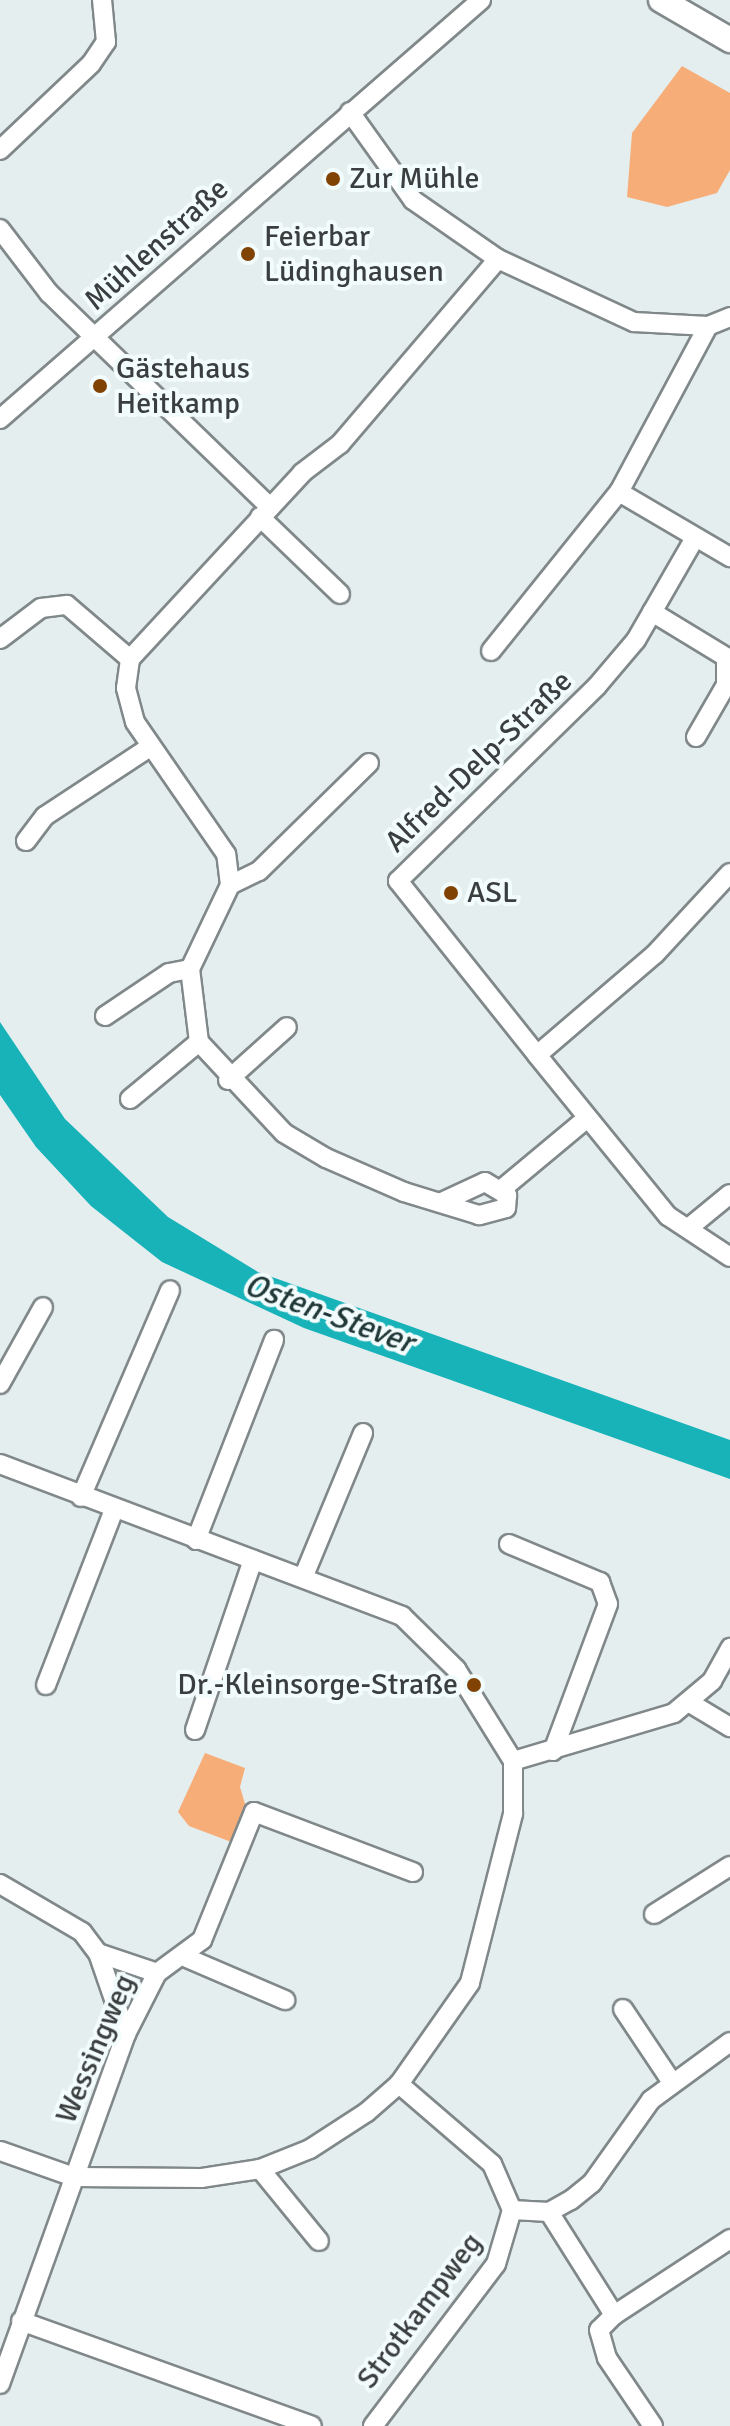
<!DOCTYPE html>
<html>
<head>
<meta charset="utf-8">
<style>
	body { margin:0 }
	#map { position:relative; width:730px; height:2426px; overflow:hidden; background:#e5eeef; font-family:Signika,sans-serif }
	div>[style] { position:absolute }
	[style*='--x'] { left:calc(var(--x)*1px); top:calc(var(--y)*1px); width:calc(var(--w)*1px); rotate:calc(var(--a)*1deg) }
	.green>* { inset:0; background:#f6ad78 }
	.water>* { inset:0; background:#18b2b9 }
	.roads { filter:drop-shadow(2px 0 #808889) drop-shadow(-2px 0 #808889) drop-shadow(0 2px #808889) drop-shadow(0 -2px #808889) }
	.minor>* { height:18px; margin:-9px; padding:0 9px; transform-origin:9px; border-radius:9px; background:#fff }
	.major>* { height:24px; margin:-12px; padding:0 12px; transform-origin:12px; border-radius:12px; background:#fff }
	.dots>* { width:22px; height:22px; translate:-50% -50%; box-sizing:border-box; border:4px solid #f3fcfc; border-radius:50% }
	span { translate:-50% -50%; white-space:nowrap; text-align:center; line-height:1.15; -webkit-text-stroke:8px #f3fcfc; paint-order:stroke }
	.poi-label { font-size:30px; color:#3a3e3e }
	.left { translate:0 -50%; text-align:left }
	.right { translate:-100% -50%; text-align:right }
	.street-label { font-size:30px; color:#3a3e3e }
	.water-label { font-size:32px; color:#213839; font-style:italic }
</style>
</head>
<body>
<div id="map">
	<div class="green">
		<div style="clip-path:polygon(682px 66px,730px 93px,730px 170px,717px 193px,667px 207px,627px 197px,632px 133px)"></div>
		<div style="clip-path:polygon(205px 1753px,245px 1768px,240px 1787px,246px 1807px,234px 1843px,189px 1826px,178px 1812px)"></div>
	</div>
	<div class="water">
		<div style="clip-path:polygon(0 1022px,65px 1119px,168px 1217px,258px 1272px,730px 1440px,730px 1479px,304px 1328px,162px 1262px,91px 1206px,36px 1147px,0 1095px)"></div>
	</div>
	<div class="roads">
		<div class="minor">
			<div style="--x:350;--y:112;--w:108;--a:54.4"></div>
			<div style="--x:413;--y:200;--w:103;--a:34.8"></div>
			<div style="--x:0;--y:150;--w:125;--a:-43.4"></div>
			<div style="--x:91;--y:64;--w:27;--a:-56"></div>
			<div style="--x:106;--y:42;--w:42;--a:-95.4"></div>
			<div style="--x:0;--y:229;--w:81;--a:52.6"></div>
			<div style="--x:49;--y:293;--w:308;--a:44.1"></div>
			<div style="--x:708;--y:326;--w:188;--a:118.2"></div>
			<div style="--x:619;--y:492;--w:129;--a:30.4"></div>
			<div style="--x:0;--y:419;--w:638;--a:-41.06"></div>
			<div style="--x:260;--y:517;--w:111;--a:43.9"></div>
			<div style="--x:652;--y:612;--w:87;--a:31.3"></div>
			<div style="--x:726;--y:657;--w:28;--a:90"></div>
			<div style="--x:726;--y:685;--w:60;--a:120"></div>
			<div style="--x:0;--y:639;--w:51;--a:-37.1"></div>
			<div style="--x:41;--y:608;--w:26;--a:-7"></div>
			<div style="--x:67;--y:605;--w:83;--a:40.6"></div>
			<div style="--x:491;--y:651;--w:204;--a:-51.2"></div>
			<div style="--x:26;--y:841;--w:31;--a:-53"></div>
			<div style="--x:45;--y:816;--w:126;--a:-33.3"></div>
			<div style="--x:730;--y:873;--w:110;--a:132.8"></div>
			<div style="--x:655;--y:954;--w:155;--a:139.4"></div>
			<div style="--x:537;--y:1055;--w:208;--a:50.9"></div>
			<div style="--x:668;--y:1216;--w:74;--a:33.5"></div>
			<div style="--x:230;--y:885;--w:32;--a:-26"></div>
			<div style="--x:259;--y:871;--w:154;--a:-44.5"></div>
			<div style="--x:105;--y:1016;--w:77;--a:-33.9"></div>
			<div style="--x:169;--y:973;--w:21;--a:-11"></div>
			<div style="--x:537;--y:1055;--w:223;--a:-128.6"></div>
			<div style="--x:398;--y:881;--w:279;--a:-44.4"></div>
			<div style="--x:597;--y:686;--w:60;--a:-49.7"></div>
			<div style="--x:636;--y:640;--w:118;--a:-60"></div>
			<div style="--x:228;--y:1080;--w:79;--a:-41.9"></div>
			<div style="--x:130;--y:1099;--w:89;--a:-39.6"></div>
			<div style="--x:502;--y:1189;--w:109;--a:-39.8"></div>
			<div style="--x:442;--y:1202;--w:47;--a:-24.9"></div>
			<div style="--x:485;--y:1182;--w:26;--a:31"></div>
			<div style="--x:507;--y:1195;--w:13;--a:94"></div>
			<div style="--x:506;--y:1208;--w:28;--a:165"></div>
			<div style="--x:479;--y:1215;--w:78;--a:-163"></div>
			<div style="--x:404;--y:1192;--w:85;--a:-156.4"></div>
			<div style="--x:326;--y:1158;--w:49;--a:-149.2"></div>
			<div style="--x:284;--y:1133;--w:125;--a:-133"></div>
			<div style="--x:199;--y:1042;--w:74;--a:-97"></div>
			<div style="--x:190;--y:969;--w:93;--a:-64.5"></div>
			<div style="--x:230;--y:885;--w:31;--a:-97"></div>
			<div style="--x:226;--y:854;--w:160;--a:-124.6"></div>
			<div style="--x:135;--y:722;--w:35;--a:-105"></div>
			<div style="--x:126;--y:688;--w:29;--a:-82"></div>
			<div style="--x:130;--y:659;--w:253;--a:-47.2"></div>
			<div style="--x:302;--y:473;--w:48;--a:-37.3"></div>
			<div style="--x:340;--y:444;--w:243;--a:-49.5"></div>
			<div style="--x:498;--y:259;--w:150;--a:24.9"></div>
			<div style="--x:634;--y:322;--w:74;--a:3.1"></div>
			<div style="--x:708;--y:326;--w:24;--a:-22"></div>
			<div style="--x:691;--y:1226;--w:50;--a:-39.4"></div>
			<div style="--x:0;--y:1384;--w:88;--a:-60.8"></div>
			<div style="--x:0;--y:1464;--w:430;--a:20.7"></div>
			<div style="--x:402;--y:1616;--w:76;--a:44.5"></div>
			<div style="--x:456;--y:1669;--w:108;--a:58.2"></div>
			<div style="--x:513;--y:1761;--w:53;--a:90"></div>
			<div style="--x:513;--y:1814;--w:174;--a:104.3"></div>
			<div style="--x:470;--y:1983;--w:123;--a:125.1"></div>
			<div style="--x:399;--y:2084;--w:43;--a:138.8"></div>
			<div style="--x:367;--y:2112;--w:68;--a:147"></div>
			<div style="--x:310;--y:2149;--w:54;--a:158.2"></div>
			<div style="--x:260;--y:2169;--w:60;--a:171.3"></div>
			<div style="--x:201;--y:2178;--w:127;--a:-179.5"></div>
			<div style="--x:74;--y:2177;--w:78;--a:-160.6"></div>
			<div style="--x:81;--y:1497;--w:225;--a:-66.7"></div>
			<div style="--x:196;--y:1540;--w:215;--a:-68.7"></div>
			<div style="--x:509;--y:1544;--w:99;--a:22.7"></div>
			<div style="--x:600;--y:1582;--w:23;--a:70"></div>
			<div style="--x:608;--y:1604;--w:157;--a:110.5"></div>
			<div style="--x:303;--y:1578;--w:157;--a:-67.5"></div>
			<div style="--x:46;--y:1685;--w:188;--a:-68.8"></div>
			<div style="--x:690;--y:1703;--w:47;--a:31"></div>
			<div style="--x:195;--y:1730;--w:180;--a:-71.2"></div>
			<div style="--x:513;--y:1761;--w:168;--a:-16.6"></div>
			<div style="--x:674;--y:1713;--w:50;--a:-40.1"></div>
			<div style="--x:712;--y:1681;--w:38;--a:-61"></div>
			<div style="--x:0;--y:1884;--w:95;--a:30.3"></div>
			<div style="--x:82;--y:1932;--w:26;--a:53"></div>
			<div style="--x:98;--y:1953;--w:86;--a:70.9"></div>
			<div style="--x:654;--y:1914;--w:90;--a:-32.3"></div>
			<div style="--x:98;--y:1953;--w:62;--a:18.7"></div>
			<div style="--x:187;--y:1958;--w:107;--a:23.2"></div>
			<div style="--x:623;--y:2009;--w:87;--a:56.3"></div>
			<div style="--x:260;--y:2169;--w:93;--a:50.7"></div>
			<div style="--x:512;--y:2210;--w:37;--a:3"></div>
			<div style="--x:549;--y:2212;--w:25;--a:-29"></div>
			<div style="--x:571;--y:2200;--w:27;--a:-39"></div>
			<div style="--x:592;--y:2183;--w:102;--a:-54.6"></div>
			<div style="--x:651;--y:2100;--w:98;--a:-36.3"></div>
			<div style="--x:549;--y:2212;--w:122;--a:57.7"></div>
			<div style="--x:614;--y:2315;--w:21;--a:135"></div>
			<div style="--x:599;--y:2330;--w:29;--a:74"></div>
			<div style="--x:607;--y:2358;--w:82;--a:55.9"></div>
			<div style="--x:614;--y:2315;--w:139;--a:-33.2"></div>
			<div style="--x:21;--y:2321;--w:309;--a:19.8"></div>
			<div style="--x:0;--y:2384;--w:372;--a:-70.2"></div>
			<div style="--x:126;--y:2034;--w:68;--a:-63.1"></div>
			<div style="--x:157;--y:1973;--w:56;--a:-36.3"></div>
			<div style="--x:202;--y:1940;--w:138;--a:-67.9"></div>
			<div style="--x:254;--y:1812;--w:170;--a:20.7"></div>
			<div style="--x:373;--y:2426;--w:203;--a:-52.8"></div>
			<div style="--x:496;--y:2264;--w:56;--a:-73.5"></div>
			<div style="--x:512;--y:2210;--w:50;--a:-113.5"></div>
			<div style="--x:492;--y:2164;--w:123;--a:-139.3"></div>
		</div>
		<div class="major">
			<div style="--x:661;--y:0;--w:80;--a:30.1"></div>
		</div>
	</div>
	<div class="dots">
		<div style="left:333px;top:179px;background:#814303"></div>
		<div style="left:248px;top:254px;background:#814303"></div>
		<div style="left:100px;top:386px;background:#814303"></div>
		<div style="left:451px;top:893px;background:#814303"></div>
		<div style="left:474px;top:1685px;background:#814303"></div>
	</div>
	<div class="poi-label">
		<span class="left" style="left:349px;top:179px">Zur Mühle</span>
		<span class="left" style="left:264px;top:254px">Feierbar<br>Lüdinghausen</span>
		<span class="left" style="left:116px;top:386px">Gästehaus<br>Heitkamp</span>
		<span class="left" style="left:467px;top:893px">ASL</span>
		<span class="right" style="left:458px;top:1685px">Dr.-Kleinsorge-Straße</span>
	</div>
	<div class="street-label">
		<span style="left:157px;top:245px;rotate:-42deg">Mühlenstraße</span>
		<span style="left:479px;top:762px;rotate:-44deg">Alfred-Delp-Straße</span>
		<span style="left:96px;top:2049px;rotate:-67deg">Wessingweg</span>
		<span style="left:420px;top:2311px;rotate:-53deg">Strotkampweg</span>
	</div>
	<div class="water-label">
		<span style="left:329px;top:1314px;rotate:20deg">Osten-Stever</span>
	</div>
</div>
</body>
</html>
